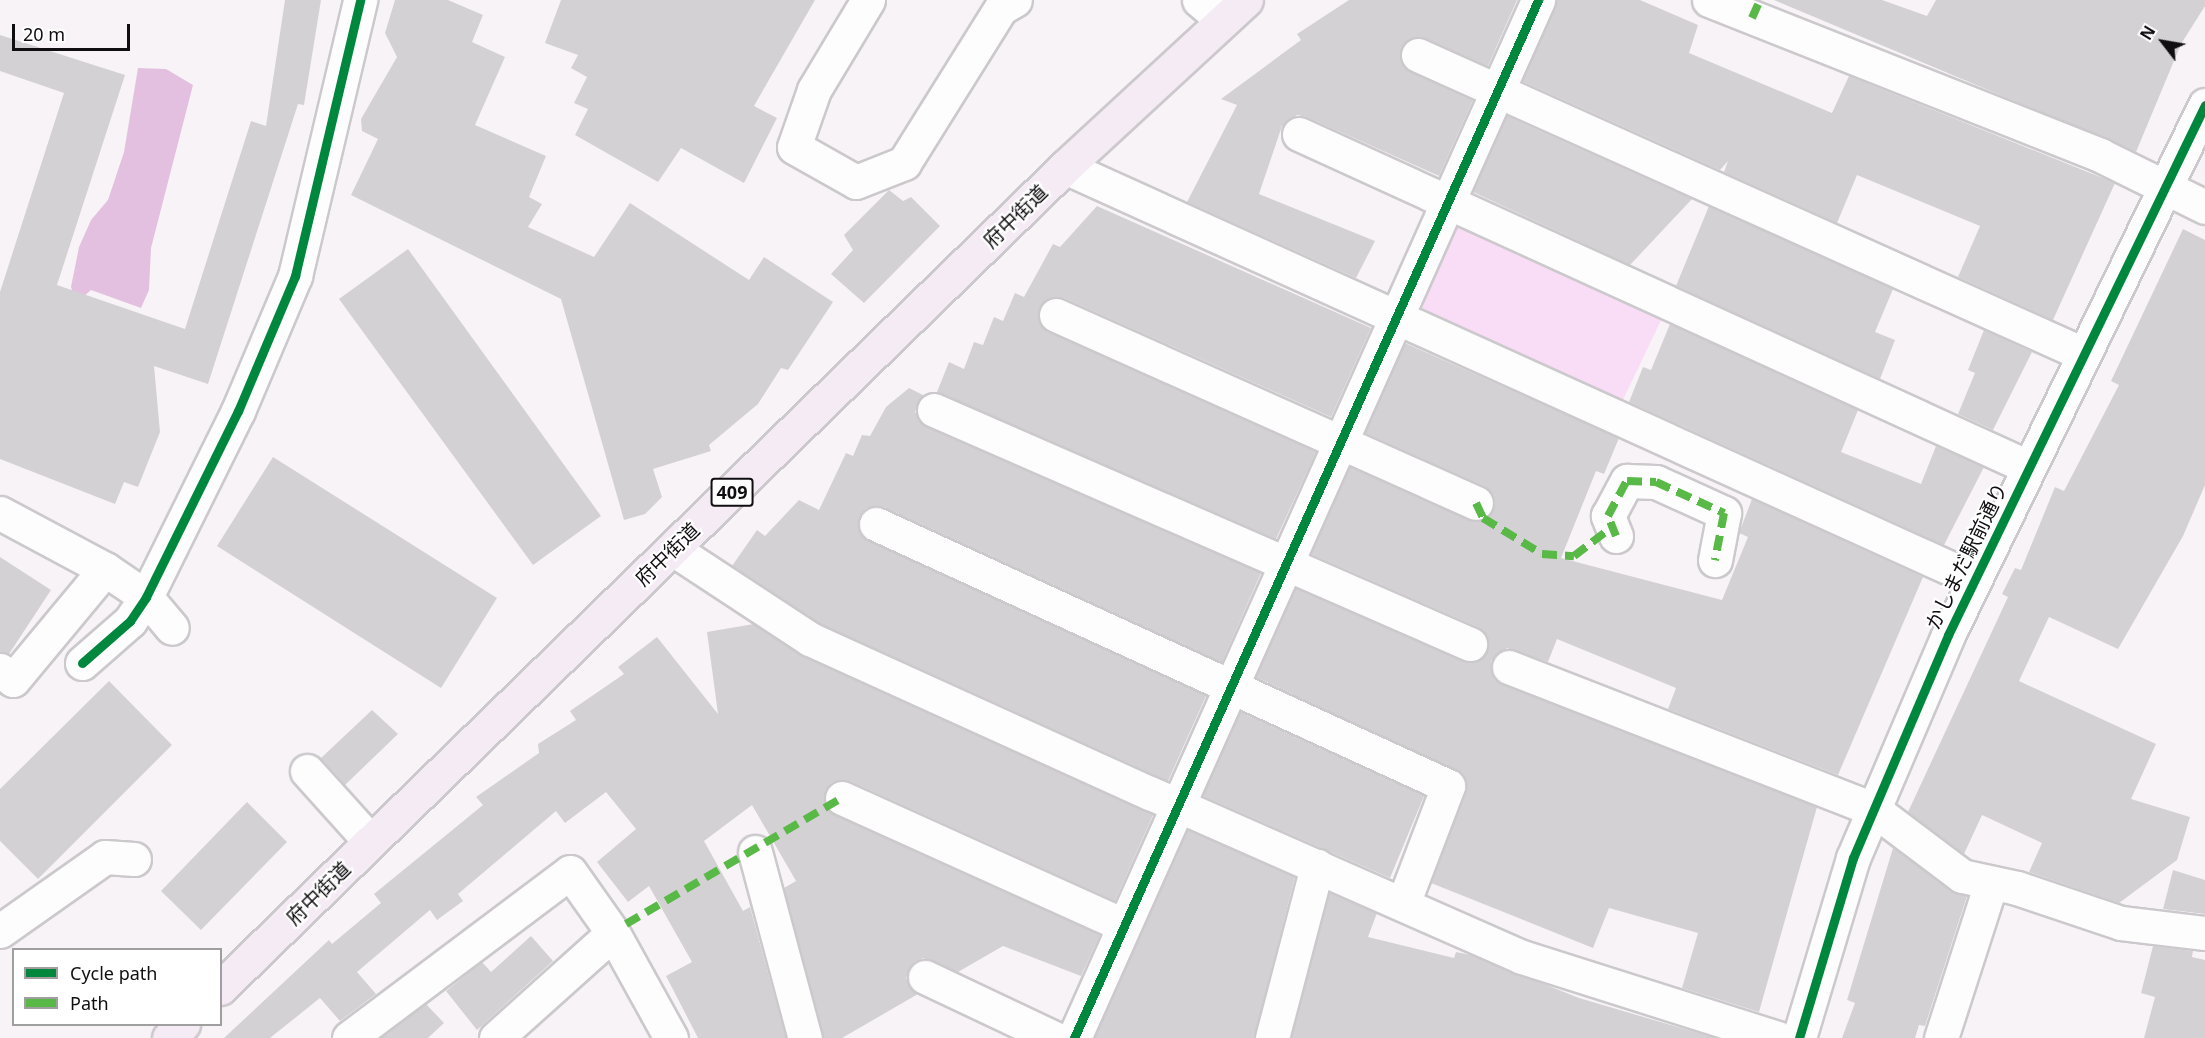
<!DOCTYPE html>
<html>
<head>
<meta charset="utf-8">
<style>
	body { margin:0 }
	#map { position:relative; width:2205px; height:1038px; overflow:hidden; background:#f8f3f7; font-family:"Noto Sans","Noto Sans JP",sans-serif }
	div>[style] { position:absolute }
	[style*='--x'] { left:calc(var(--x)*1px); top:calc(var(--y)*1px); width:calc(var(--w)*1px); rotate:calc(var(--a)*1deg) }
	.green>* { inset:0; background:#f9dcf5 }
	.forest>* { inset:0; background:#e3c0df }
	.building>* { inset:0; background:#d4d1d4 }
	.roads { filter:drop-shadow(2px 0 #ccc9cc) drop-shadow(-2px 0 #ccc9cc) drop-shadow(0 2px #ccc9cc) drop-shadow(0 -2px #ccc9cc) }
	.minor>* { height:33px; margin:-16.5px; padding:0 16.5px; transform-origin:16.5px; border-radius:16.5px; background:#fefdfe }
	.highway>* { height:33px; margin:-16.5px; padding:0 16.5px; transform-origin:16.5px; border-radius:16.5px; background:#f5ebf4 }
	.quiet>* { height:8px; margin-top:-4px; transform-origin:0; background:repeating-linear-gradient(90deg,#58b947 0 15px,transparent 0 23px) }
	.cycleway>* { height:9px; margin:-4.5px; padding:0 4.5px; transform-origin:4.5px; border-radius:4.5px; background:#00873e }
	span { translate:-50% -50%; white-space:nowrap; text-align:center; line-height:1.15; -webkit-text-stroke:4.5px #fff; paint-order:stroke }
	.shield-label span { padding:2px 4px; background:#fff; border:2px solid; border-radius:4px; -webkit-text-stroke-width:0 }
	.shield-label { font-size:18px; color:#100e10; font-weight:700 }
	.street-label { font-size:20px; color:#100e10 }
	.legend { position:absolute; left:12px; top:948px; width:210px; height:78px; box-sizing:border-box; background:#fff; border:2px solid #9f9f9f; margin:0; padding:8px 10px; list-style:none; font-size:18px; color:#100e10 }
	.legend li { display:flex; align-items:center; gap:12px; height:30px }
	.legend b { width:30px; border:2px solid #9f9f9f }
	.north { position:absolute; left:2133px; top:12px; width:60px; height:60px; -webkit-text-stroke:4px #fff; paint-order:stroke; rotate:301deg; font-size:16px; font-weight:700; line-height:24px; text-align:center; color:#100e10 }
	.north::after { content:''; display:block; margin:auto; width:21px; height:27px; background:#100e10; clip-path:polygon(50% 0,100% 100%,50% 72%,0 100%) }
	.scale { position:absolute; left:12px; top:24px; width:118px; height:27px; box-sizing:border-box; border:3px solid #100e10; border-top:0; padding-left:8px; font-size:18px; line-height:21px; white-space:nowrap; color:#100e10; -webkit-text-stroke:4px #fff; paint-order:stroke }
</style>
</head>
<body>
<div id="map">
	<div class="green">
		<div style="clip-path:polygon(1468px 224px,1665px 312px,1620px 406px,1427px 318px,1420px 302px,1452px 228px)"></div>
	</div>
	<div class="forest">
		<div style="clip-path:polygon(138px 68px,166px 69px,193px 85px,151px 248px,149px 290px,141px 308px,91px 290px,76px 303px,71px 287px,79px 247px,91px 220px,108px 200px,124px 152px)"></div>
	</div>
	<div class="building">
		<div style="clip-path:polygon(285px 0,321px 0,304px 105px,298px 104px,208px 384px,154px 366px,160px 432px,138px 487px,124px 482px,115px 504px,0 459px,0 292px,64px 93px,0 71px,0 35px,125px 75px,57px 285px,185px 329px,251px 121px,266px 126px)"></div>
		<div style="clip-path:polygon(395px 0,448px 0,483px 15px,472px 42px,505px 57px,475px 125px,546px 156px,529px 197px,542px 204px,528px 227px,594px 257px,630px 203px,749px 280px,764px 257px,833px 302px,788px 370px,781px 368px,758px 404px,709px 445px,711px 451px,653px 469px,662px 497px,645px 514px,624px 520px,561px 299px,351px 195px,378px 139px,362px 131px,361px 119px,397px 57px,385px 33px)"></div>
		<div style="clip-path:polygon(561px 0,815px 0,754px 106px,777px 118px,744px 183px,681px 148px,658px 182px,575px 135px,588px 109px,574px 103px,587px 77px,571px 68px,578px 55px,545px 43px)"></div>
		<div style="clip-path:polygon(1349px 0,1517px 0,1488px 66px,1425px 38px,1408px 40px,1401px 48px,1403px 65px,1410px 72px,1473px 100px,1439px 176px,1307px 117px,1297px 115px,1282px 126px,1259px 194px,1375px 241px,1356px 278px,1187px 202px,1237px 105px,1221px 99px,1301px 40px,1297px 34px)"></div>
		<div style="clip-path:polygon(1556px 0,1640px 0,1698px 25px,1689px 53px,1832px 113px,1849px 76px,2115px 183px,2053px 320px,1958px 277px,1980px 226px,1857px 175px,1837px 223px,1724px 172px,1728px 161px,1720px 170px,1522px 81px)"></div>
		<div style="clip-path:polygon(1774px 0,1882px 0,1927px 16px,1936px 0,2205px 0,2205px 6px,2181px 44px,2136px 152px)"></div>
		<div style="clip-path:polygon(1507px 116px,1692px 199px,1630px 265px,1473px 192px)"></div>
		<div style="clip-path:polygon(889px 190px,903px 201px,911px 197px,940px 226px,864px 303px,831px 274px,853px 250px,844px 235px)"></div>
		<div style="clip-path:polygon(1097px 206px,1371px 328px,1331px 417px,1064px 298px,1046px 300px,1039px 308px,1041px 325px,1048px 332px,1316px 452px,1276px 539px,937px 392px,949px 362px,964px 369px,974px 342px,983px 345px,994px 317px,1003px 321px,1015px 293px,1024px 297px,1053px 244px,1060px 247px)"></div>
		<div style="clip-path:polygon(1709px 206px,1893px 289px,1875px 332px,1895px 340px,1880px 379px,1676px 286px)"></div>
		<div style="clip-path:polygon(2183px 229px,2205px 240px,2205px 485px,2183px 536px,2118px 649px,2049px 617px,2019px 681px,2156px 744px,2131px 799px,2190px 817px,2177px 860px,2119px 903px,2029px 872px,2042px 843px,1982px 815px,1964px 854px,1908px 812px,2008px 597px,2002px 594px,2015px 568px,2021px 570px,2055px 487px,2064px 491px,2119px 385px,2111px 381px)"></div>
		<div style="clip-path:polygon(408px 249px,601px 516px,533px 565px,339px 299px)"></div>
		<div style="clip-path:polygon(1670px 324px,1858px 410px,1841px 452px,1921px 484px,1936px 446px,1984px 467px,1944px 545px,1629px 402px,1643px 367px,1651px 370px)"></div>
		<div style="clip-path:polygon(1984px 330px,2032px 352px,1993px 430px,1958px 414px,1975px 373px,1968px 370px)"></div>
		<div style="clip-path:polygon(1405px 343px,1619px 438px,1604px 474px,1596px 471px,1561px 558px,1722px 600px,1748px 537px,1739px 533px,1752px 499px,1923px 577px,1838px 775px,1668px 709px,1676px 688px,1557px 639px,1548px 662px,1507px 648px,1491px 661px,1494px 678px,1502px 684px,1817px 807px,1759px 1012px,1682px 988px,1698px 933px,1609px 908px,1593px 948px,1431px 883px,1466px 793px,1463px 774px,1256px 677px,1296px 588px,1462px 661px,1473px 662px,1487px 652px,1488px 641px,1478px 627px,1311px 554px,1350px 467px,1468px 520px,1486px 518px,1493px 510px,1491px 493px,1484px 486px,1365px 433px)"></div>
		<div style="clip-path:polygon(909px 388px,923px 395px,915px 412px,927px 427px,1261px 573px,1222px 662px,884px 507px,866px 508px,859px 517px,860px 534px,868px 541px,1206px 696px,1168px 781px,819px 623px,732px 566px,757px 530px,765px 536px,799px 500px,819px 510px,846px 453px,853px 456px,862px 435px,870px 436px,886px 407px)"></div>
		<div style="clip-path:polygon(273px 457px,497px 598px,441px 688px,217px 546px)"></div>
		<div style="clip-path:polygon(0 557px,51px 590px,9px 654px,0 652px)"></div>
		<div style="clip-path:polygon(754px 624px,802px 656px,1153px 815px,1115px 901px,850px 781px,832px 782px,825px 791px,826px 808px,834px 815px,1100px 935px,1081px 976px,1003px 946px,958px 972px,923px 958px,914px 962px,906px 978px,918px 994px,842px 1038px,823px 1038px,784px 888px,796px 881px,752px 805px,704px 841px,743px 911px,750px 907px,786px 1038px,698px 1038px,666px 976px,692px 962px,649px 886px,628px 902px,597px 862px,636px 829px,606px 792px,565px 823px,556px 811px,458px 894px,463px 901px,437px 920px,430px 910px,357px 972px,376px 994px,340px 1021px,320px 998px,270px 1038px,224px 1038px,329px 940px,332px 944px,381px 903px,374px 894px,483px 805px,476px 797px,539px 753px,538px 744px,576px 720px,570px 711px,624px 674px,618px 667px,657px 637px,718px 714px,707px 632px)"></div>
		<div style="clip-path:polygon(109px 681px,172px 745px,38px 879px,0 841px,0 789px)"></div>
		<div style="clip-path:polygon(372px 710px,398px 734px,345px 785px,321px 758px)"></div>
		<div style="clip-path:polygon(1240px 712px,1424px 796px,1390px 878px,1203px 796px)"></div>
		<div style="clip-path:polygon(247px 802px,287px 842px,201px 930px,161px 891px)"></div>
		<div style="clip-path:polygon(1188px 830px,1295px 877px,1254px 1038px,1095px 1038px)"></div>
		<div style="clip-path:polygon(1893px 848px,1951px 891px,1967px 896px,1925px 1026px,1919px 1025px,1915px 1038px,1842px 1038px,1855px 1003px,1847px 1000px)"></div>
		<div style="clip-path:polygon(2173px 870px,2205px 880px,2205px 914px,2163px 909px)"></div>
		<div style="clip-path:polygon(1329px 893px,1377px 913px,1368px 937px,1454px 958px,1456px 952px,1471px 955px,1579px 998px,1715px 1038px,1291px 1038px)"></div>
		<div style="clip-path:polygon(531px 936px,553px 961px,477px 1030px,446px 991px,482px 962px,491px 972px)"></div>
		<div style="clip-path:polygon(2153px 946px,2193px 951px,2192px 957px,2205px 960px,2205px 1038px,2144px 1038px,2155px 997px,2141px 993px)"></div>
		<div style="clip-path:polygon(426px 1004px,444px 1023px,428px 1038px,380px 1038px)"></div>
	</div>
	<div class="roads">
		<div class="minor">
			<div style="--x:868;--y:0;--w:105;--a:121"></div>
			<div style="--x:814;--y:90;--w:60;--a:109.3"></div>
			<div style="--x:794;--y:147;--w:71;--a:29.4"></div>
			<div style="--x:856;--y:182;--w:52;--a:-21.6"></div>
			<div style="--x:904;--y:163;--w:183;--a:-58"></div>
			<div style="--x:1001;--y:8;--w:16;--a:-30"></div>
			<div style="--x:1199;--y:0;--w:31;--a:40"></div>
			<div style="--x:1709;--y:0;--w:421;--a:21.6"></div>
			<div style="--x:2100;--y:155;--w:117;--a:26.3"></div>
			<div style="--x:1418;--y:55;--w:727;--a:24.2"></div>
			<div style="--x:1299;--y:134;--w:801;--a:24.55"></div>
			<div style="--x:1065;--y:167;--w:998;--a:24.38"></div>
			<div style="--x:1056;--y:315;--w:460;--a:24.1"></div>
			<div style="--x:934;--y:410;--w:585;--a:23.58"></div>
			<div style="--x:0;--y:513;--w:119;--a:28.1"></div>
			<div style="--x:876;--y:524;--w:629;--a:24.61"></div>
			<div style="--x:1448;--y:786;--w:126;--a:110.9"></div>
			<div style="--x:1616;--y:536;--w:22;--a:-112"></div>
			<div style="--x:1608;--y:516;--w:40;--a:-62"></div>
			<div style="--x:1627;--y:481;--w:29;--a:2"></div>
			<div style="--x:1656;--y:482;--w:75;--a:24.5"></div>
			<div style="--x:1724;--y:513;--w:48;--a:100.8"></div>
			<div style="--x:673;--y:549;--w:164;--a:33.3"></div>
			<div style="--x:810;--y:639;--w:373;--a:24.4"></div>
			<div style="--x:1150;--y:793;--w:407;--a:23.8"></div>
			<div style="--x:1522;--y:957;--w:268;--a:17.6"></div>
			<div style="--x:82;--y:663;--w:64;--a:-41.2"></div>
			<div style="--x:130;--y:621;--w:29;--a:-56"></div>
			<div style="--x:146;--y:597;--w:208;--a:-63.7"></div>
			<div style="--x:238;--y:411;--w:147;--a:-67.1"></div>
			<div style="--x:295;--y:276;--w:284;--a:-76.7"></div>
			<div style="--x:1509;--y:667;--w:391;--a:21.3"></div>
			<div style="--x:1873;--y:809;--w:111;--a:37"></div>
			<div style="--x:1962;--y:876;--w:56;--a:12.3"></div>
			<div style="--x:2017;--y:888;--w:110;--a:18.6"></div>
			<div style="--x:2121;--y:923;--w:85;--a:6.8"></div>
			<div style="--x:0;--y:670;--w:16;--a:38"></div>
			<div style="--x:13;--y:680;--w:144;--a:-50.3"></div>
			<div style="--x:105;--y:569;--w:50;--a:34.3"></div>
			<div style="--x:146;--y:597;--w:40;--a:50"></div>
			<div style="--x:307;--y:771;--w:94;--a:48"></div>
			<div style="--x:842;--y:798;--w:308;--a:24.3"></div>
			<div style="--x:755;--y:852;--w:193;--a:75"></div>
			<div style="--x:0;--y:931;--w:128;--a:-35.2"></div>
			<div style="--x:105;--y:857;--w:29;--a:4"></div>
			<div style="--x:925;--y:977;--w:143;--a:25.3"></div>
			<div style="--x:349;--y:1038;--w:276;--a:-36.9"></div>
			<div style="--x:570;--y:872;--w:75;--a:54.8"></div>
			<div style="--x:613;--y:933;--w:120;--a:61.1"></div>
			<div style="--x:496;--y:1038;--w:157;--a:-41.9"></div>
			<div style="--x:1074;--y:1038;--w:1137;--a:-65.91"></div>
			<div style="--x:1272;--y:1038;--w:178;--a:-75.3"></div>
			<div style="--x:1799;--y:1038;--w:188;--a:-73.3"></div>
			<div style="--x:1853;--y:858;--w:242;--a:-66.9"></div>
			<div style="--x:1948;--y:635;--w:589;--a:-64.13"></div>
			<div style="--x:1941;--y:1038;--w:160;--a:-72.1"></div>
		</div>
		<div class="highway">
			<div style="--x:220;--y:988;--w:1178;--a:-44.17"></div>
			<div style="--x:1065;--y:167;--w:246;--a:-42.7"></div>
			<div style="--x:169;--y:1038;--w:20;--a:-45"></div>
		</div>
	</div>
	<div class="quiet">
		<div style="--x:1752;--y:18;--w:20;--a:-66"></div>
		<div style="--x:1476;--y:503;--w:17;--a:65"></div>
		<div style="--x:1483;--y:518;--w:69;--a:31.4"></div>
		<div style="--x:1542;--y:554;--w:32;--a:4"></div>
		<div style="--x:1574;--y:556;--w:48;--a:-37.3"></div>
		<div style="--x:1616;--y:536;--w:22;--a:-112"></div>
		<div style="--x:1608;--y:516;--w:40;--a:-62"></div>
		<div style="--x:1627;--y:481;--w:29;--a:2"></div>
		<div style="--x:1656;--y:482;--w:75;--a:24.5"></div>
		<div style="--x:1724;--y:513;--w:48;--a:100.8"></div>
		<div style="--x:626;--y:924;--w:250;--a:-30.3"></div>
	</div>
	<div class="cycleway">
		<div style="--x:82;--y:663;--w:64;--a:-41.2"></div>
		<div style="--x:130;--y:621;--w:29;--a:-56"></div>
		<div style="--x:146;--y:597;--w:208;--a:-63.7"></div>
		<div style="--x:238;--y:411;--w:147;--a:-67.1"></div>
		<div style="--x:295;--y:276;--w:284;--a:-76.7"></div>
		<div style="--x:1074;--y:1038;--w:1137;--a:-65.91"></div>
		<div style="--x:1799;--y:1038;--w:188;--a:-73.3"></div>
		<div style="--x:1853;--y:858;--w:242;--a:-66.9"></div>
		<div style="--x:1948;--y:635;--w:589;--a:-64.13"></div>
	</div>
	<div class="shield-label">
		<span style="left:732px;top:492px">409</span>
	</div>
	<div class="street-label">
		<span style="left:1015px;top:216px;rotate:-44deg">府中街道</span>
		<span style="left:667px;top:554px;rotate:-44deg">府中街道</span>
		<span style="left:1966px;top:556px;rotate:-64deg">かしまだ駅前通り</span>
		<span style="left:318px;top:893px;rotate:-44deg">府中街道</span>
	</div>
	<ul class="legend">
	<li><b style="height:8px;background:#00873e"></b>Cycle path</li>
	<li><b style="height:8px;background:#58b947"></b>Path</li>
	</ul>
	<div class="north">N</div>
	<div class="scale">20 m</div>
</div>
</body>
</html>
